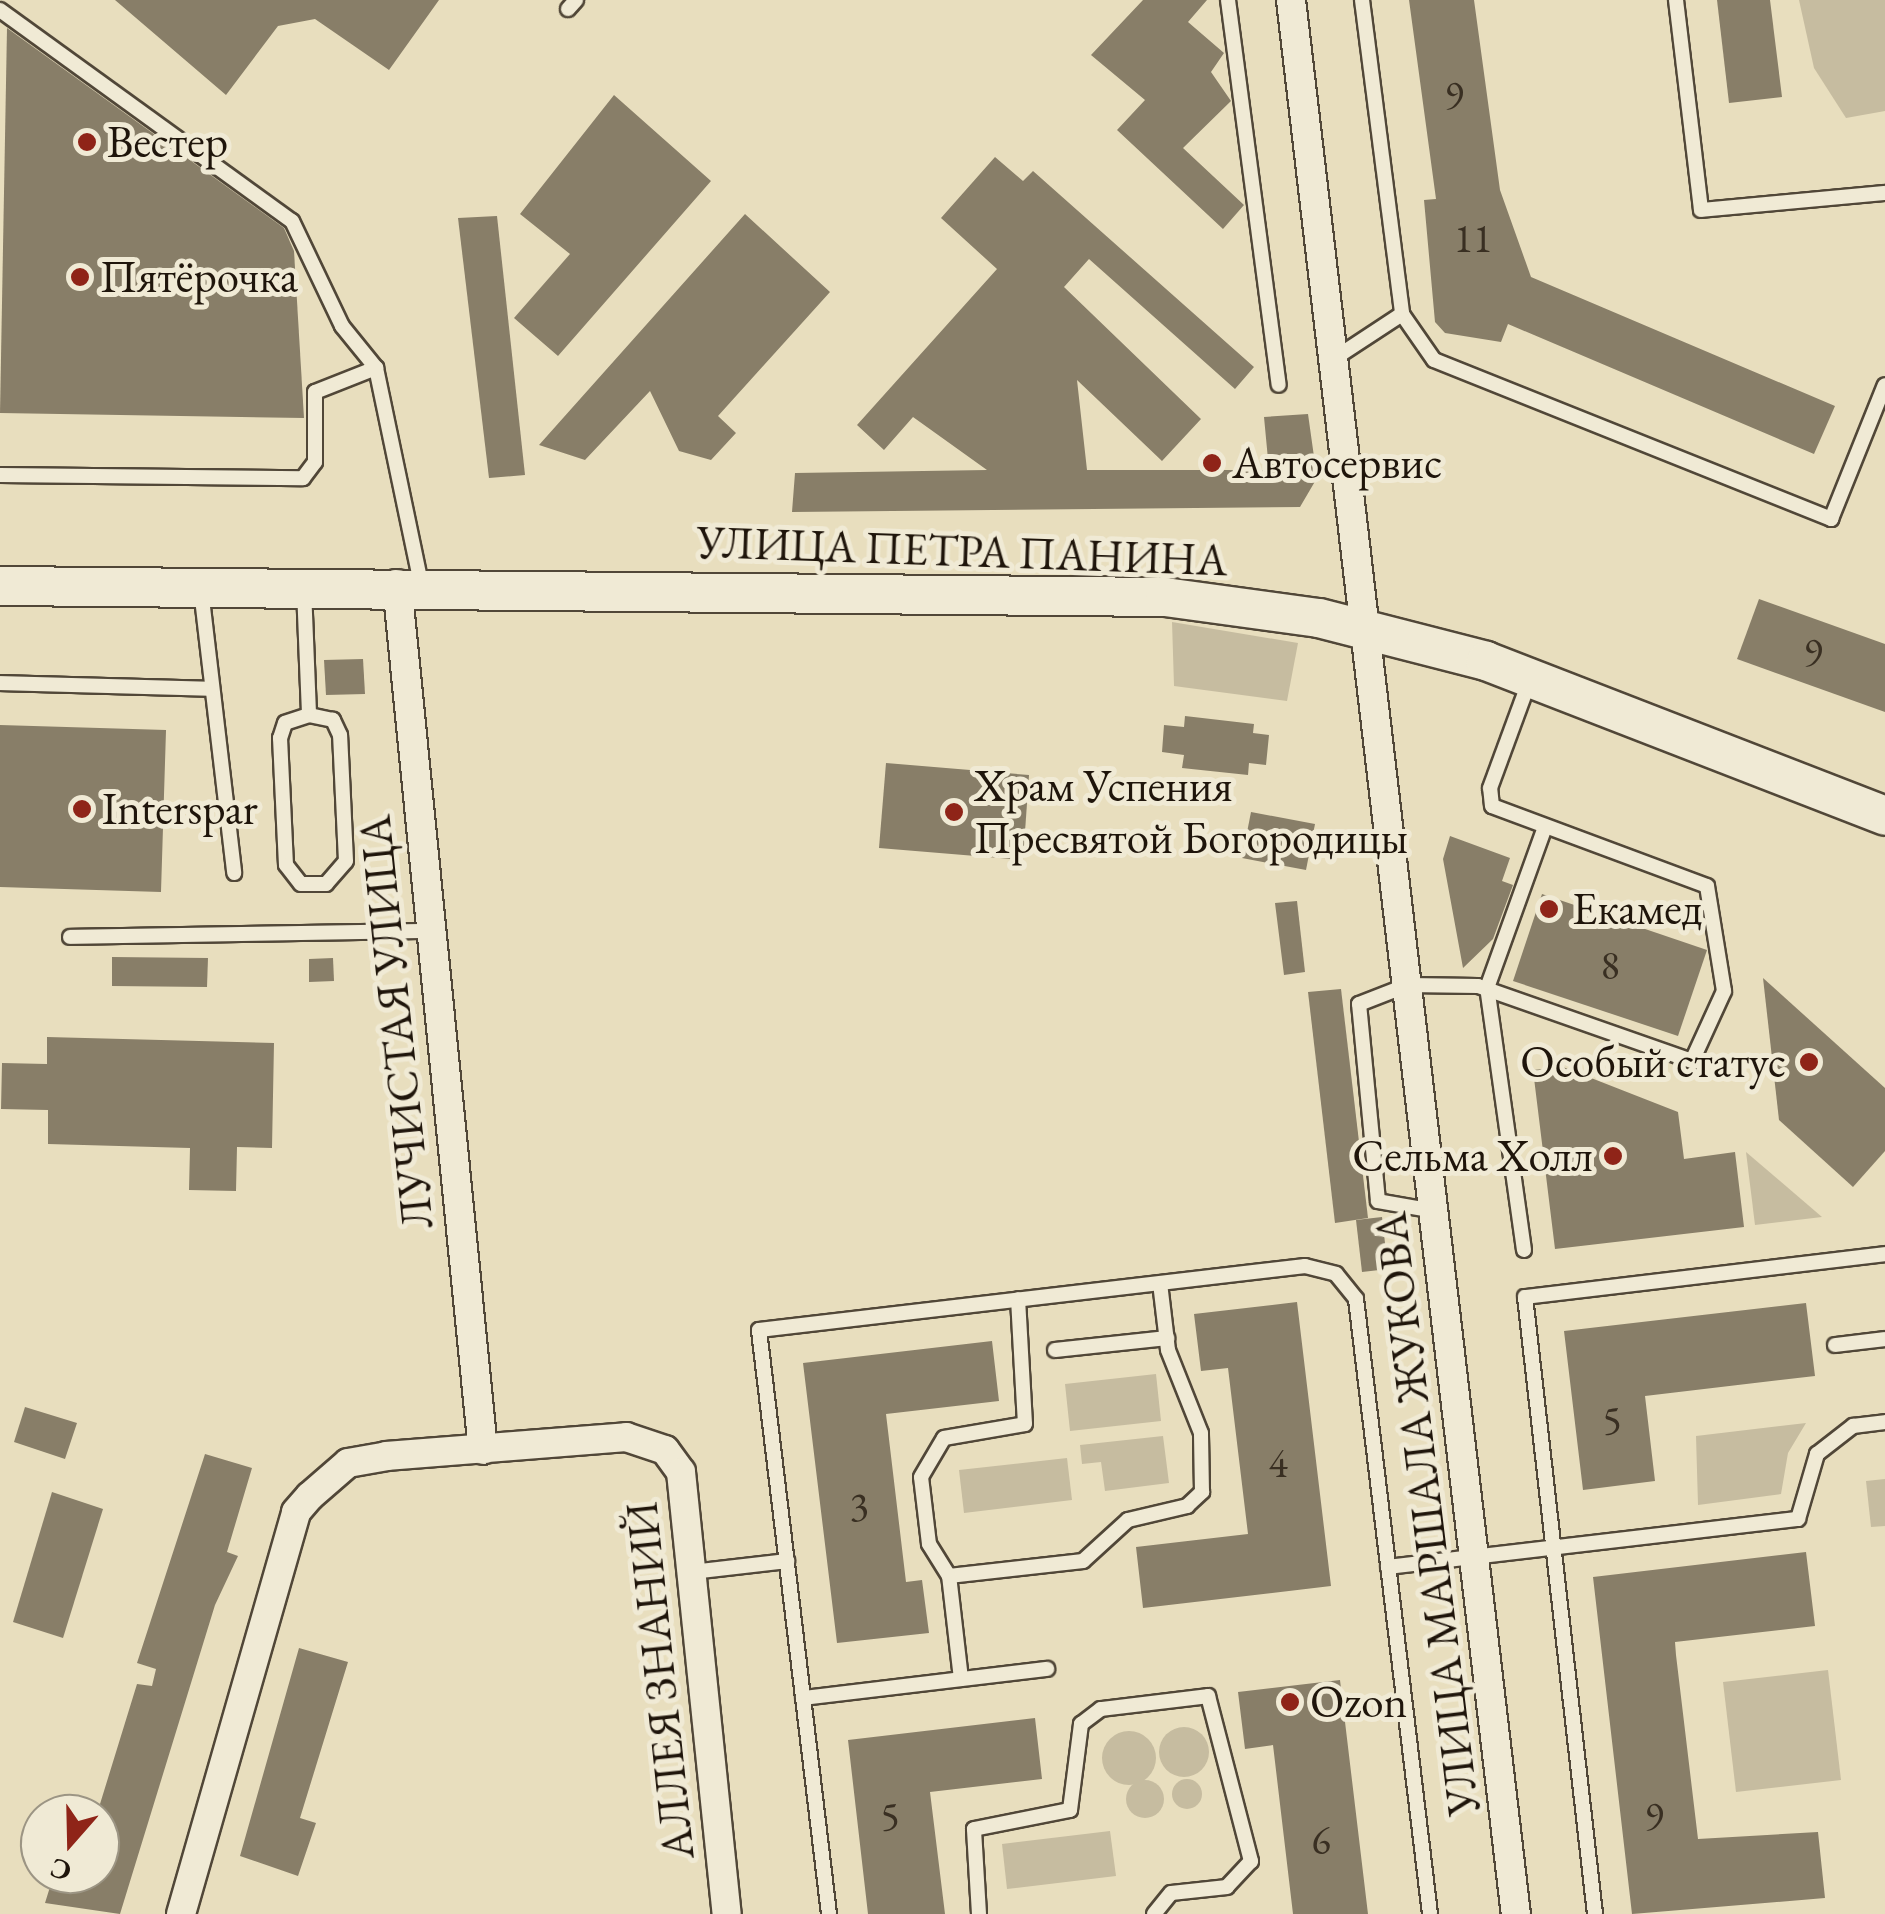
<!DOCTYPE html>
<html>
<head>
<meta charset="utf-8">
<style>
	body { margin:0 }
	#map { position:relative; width:1885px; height:1914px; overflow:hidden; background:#e8debe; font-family:"EB Garamond",serif }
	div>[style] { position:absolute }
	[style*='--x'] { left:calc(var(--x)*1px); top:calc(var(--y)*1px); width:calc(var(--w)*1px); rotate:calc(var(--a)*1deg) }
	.green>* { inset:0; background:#c6bca0 }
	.round { border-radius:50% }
	.building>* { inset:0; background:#887e68 }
	.roads { filter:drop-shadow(2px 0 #514738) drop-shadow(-2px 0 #514738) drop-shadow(0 2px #514738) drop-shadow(0 -2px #514738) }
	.lane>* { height:14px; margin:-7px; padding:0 7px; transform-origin:7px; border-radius:7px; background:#f0ead5 }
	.street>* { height:28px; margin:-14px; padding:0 14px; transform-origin:14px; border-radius:14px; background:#f0ead5 }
	.secondary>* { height:38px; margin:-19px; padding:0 19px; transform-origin:19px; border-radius:19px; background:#f0ead5 }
	.dots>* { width:28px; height:28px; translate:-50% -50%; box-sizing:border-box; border:5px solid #f0ead5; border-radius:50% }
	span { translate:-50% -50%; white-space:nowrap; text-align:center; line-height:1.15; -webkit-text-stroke:10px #f0ead5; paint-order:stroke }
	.number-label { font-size:40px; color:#392f22 }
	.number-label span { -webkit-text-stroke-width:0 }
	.poi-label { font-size:45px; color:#1f150b }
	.left { translate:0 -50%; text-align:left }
	.right { translate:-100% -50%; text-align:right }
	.street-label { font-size:45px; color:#1f150b }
	.north { position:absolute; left:20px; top:1794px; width:100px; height:100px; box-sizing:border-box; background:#f0ead5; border:2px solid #9c9584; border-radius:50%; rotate:200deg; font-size:28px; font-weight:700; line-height:40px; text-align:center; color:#1f150b }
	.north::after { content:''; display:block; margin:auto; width:35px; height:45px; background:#8f2418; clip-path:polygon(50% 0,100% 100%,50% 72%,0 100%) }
</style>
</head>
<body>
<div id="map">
	<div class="green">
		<div style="clip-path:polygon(1799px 0,1885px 0,1885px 111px,1846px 118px,1814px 68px)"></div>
		<div style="clip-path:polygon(1172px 622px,1298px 643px,1287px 701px,1174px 686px)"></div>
		<div style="clip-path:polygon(1746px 1152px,1822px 1217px,1755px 1225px)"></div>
		<div style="clip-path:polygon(1156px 1374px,1161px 1421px,1070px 1431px,1065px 1384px)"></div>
		<div style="clip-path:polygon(1806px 1423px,1788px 1453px,1781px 1494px,1698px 1505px,1696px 1436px)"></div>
		<div style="clip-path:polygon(1163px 1436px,1169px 1483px,1105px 1491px,1101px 1462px,1082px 1464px,1080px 1445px)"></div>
		<div style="clip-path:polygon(1067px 1458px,1072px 1500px,964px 1513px,959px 1470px)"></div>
		<div style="clip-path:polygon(1885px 1479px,1885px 1526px,1871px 1527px,1866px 1481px)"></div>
		<div style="clip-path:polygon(1828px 1670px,1841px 1780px,1736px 1792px,1723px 1682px)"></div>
		<div class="round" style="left:1159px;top:1727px;width:50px;height:50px"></div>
		<div class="round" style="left:1102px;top:1731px;width:54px;height:54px"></div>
		<div class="round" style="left:1172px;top:1779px;width:30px;height:30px"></div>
		<div class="round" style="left:1126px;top:1780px;width:38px;height:38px"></div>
		<div style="clip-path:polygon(1110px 1831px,1116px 1876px,1007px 1889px,1002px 1844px)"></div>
	</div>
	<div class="building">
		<div style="clip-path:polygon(115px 0,439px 0,389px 70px,315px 19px,278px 26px,226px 95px)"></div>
		<div style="clip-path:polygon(1143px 0,1207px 0,1188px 22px,1224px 53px,1211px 72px,1231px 101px,1183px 148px,1244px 205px,1223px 229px,1117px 130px,1145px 100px,1091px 55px)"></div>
		<div style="clip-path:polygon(1409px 0,1474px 0,1500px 190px,1531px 277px,1835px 406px,1814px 454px,1508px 324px,1501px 342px,1445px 333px,1435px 322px,1424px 200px,1436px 199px)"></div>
		<div style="clip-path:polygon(1717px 0,1770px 0,1782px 97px,1729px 103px)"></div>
		<div style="clip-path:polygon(7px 28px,284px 228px,294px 251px,304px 418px,0 413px)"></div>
		<div style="clip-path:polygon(614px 95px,711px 181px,558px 356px,514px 318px,570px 254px,520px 214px)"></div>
		<div style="clip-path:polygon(995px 157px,1023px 181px,1033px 171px,1254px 367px,1235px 389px,1089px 259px,1064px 287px,1201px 419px,1162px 461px,1077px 380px,1087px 470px,1269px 470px,1264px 417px,1308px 414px,1317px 478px,1300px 507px,792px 512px,795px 473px,987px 470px,913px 417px,884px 450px,857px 425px,997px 269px,941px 218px)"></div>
		<div style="clip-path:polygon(745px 214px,830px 292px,718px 416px,736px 433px,711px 460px,679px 451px,650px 391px,585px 460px,539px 445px)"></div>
		<div style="clip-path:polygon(497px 216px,525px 475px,489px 478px,458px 218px)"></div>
		<div style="clip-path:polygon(1759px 599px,1885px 644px,1885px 712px,1737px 659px)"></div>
		<div style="clip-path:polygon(363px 659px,365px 694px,326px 695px,324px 660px)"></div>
		<div style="clip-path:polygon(1185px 716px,1254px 724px,1253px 733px,1269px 735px,1266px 765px,1249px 763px,1248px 775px,1182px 768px,1184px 755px,1162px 752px,1164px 725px,1184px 727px)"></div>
		<div style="clip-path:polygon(0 725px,166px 730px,161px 892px,0 887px)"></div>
		<div style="clip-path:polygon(886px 763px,1029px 775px,1023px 860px,879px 848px)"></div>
		<div style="clip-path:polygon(1251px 812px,1315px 824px,1306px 870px,1242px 858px)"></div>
		<div style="clip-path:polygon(1450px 836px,1510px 858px,1502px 881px,1513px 885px,1493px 939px,1463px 968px,1443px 859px)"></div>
		<div style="clip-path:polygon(1542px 894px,1707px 950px,1678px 1036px,1513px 981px)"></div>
		<div style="clip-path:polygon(1297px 901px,1305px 972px,1284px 975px,1275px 903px)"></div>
		<div style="clip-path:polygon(112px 957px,208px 958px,207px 987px,112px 986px)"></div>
		<div style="clip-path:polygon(333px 958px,334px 981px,309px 982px,309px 959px)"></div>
		<div style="clip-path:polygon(1763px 978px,1885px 1088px,1885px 1151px,1853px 1187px,1779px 1120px)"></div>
		<div style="clip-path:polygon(1341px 989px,1368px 1218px,1335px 1223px,1308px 992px)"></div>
		<div style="clip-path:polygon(47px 1037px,274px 1043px,272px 1148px,237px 1147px,236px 1191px,189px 1190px,190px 1148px,48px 1144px,48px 1110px,1px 1109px,2px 1063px,47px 1064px)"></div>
		<div style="clip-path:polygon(1563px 1067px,1678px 1112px,1684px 1159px,1735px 1152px,1744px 1227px,1555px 1249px,1533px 1070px)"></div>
		<div style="clip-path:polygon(1382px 1217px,1388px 1269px,1362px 1272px,1356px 1220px)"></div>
		<div style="clip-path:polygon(1297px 1302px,1331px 1586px,1143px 1608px,1136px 1547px,1248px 1534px,1228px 1368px,1201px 1371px,1194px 1314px)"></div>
		<div style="clip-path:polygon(1806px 1303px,1815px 1376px,1645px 1396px,1655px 1481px,1583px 1490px,1564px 1331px)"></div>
		<div style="clip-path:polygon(992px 1341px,999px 1401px,886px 1414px,906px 1582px,922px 1580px,929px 1633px,837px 1643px,803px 1363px)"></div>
		<div style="clip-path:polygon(25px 1407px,77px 1423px,65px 1459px,14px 1442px)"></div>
		<div style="clip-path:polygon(205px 1454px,252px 1468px,227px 1552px,238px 1556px,215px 1605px,120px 1914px,45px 1903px,54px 1874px,100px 1874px,100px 1804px,137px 1684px,152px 1686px,156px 1669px,137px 1663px)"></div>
		<div style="clip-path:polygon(52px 1492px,103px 1509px,63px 1638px,13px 1622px)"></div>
		<div style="clip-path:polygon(1806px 1552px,1815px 1626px,1675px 1642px,1676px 1655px,1698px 1839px,1818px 1832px,1825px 1898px,1632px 1914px,1593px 1577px)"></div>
		<div style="clip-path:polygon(299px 1648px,348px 1662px,300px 1818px,316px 1823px,298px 1876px,240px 1856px)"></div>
		<div style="clip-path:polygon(1340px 1680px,1368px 1914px,1293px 1914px,1273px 1745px,1245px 1749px,1238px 1692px)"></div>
		<div style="clip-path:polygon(1035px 1718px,1042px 1779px,930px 1792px,945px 1914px,868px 1914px,848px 1740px)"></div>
	</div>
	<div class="roads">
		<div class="lane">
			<div style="--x:1228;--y:0;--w:388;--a:82.5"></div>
			<div style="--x:1362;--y:0;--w:317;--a:82.7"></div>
			<div style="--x:1402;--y:314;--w:56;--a:55.2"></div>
			<div style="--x:1434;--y:360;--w:428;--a:21.8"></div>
			<div style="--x:1831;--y:519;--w:144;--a:-68.1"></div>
			<div style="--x:1676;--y:0;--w:211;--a:83.2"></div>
			<div style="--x:1701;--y:210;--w:185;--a:-5.3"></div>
			<div style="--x:568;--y:9;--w:12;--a:-48"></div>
			<div style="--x:0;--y:10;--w:360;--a:35.9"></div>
			<div style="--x:292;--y:221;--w:116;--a:64.5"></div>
			<div style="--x:342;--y:326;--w:54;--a:51"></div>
			<div style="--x:376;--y:368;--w:221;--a:78.2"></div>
			<div style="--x:1332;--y:360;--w:84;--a:-33.3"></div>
			<div style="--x:0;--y:475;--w:303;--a:0.6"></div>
			<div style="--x:303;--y:478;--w:20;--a:-53"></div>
			<div style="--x:315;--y:462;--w:70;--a:-90"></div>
			<div style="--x:315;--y:392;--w:66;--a:-21.5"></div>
			<div style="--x:304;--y:589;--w:126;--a:87.7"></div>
			<div style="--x:309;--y:715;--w:25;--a:162"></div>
			<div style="--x:285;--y:723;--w:16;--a:108"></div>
			<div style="--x:280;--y:738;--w:127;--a:87.3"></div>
			<div style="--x:286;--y:865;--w:24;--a:52"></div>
			<div style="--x:301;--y:884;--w:25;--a:0"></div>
			<div style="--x:326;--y:884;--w:30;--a:-49"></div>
			<div style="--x:346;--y:861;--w:126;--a:-92.7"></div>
			<div style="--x:340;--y:735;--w:17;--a:-115"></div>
			<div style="--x:333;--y:720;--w:25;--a:-168"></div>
			<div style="--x:201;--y:590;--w:285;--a:83.3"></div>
			<div style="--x:0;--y:683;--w:211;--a:1.6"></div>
			<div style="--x:70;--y:937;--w:358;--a:-1"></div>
			<div style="--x:1434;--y:1211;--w:57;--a:-169.9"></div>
			<div style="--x:1378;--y:1201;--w:198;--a:-95.5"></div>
			<div style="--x:1359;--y:1004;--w:53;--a:-21.2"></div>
			<div style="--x:1408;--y:985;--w:70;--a:0.8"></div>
			<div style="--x:1478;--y:986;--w:227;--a:19.3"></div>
			<div style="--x:1692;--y:1061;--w:77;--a:-65.4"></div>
			<div style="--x:1724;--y:991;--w:106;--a:-99.2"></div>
			<div style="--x:1707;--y:886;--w:229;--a:-159.6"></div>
			<div style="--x:1492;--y:806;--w:18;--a:-96"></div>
			<div style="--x:1490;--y:788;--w:116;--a:-69.8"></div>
			<div style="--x:1524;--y:1250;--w:265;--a:-98"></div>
			<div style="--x:1487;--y:988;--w:171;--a:-70.2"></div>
			<div style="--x:1835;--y:1345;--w:50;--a:-6.8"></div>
			<div style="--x:1055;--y:1350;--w:113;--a:-6.1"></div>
			<div style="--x:1388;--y:1567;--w:413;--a:-6.7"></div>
			<div style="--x:1798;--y:1519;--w:68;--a:-73.7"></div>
			<div style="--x:1817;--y:1454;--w:46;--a:-37.9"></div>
			<div style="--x:1853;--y:1426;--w:32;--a:-7"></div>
			<div style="--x:692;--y:1572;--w:96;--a:-6.6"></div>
			<div style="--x:949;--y:1576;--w:135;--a:-6.4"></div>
			<div style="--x:1083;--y:1561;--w:61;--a:-42.3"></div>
			<div style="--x:1128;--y:1520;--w:61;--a:-13.3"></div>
			<div style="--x:1187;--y:1506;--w:21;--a:-43"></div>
			<div style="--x:1202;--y:1492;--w:59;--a:-91"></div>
			<div style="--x:1201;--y:1433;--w:89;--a:-111.7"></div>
			<div style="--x:1168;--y:1350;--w:67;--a:-96.8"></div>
			<div style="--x:961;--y:1679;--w:104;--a:-96.6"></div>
			<div style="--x:949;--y:1576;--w:38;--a:-122"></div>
			<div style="--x:929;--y:1544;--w:67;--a:-96.8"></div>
			<div style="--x:921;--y:1477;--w:45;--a:-59.5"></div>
			<div style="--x:944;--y:1438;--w:82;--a:-9.8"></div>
			<div style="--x:1025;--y:1424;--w:125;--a:-93.2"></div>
			<div style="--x:803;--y:1698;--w:246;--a:-6.8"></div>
			<div style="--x:829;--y:1914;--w:588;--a:-96.84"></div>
			<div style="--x:759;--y:1330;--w:550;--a:-6.69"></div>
			<div style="--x:1305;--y:1266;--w:32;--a:14"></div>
			<div style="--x:1336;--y:1274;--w:32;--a:51"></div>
			<div style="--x:1356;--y:1299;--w:619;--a:83.14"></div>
			<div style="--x:979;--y:1914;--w:85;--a:-93.4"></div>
			<div style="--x:974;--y:1829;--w:98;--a:-11.2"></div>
			<div style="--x:1070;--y:1810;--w:87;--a:-82.7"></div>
			<div style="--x:1081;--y:1724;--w:25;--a:-37"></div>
			<div style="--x:1101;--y:1709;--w:108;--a:-6.9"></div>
			<div style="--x:1208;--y:1696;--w:171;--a:75.4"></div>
			<div style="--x:1251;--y:1861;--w:35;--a:133"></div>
			<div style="--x:1227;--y:1887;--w:56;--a:173.9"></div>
			<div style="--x:1171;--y:1893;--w:27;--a:129"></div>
			<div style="--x:1595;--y:1914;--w:621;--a:-96.47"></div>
			<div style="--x:1525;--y:1297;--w:363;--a:-6.8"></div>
		</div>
		<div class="street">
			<div style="--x:1291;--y:0;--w:1927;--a:83.3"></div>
			<div style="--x:397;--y:584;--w:870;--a:84.33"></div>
			<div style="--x:181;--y:1914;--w:418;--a:-74"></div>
			<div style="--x:296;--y:1512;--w:21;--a:-49"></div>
			<div style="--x:310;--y:1496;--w:50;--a:-41"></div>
			<div style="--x:348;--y:1463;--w:39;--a:-10"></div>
			<div style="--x:386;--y:1456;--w:241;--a:-4.5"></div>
			<div style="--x:626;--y:1437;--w:41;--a:18.4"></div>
			<div style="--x:665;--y:1450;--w:27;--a:54"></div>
			<div style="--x:681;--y:1472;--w:444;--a:84.1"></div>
		</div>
		<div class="secondary">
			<div style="--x:0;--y:586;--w:1165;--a:0.54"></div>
			<div style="--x:1165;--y:597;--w:155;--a:7.8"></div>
			<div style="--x:1319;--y:618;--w:172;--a:14.4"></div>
			<div style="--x:1486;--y:661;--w:428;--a:21.2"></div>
		</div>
	</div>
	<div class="dots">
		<div style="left:87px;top:142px;background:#8f2418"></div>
		<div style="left:80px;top:277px;background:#8f2418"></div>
		<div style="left:1212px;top:463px;background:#8f2418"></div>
		<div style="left:82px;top:809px;background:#8f2418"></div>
		<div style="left:954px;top:812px;background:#8f2418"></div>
		<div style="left:1549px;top:909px;background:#8f2418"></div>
		<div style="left:1809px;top:1062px;background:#8f2418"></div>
		<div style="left:1613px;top:1156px;background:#8f2418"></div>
		<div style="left:1290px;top:1702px;background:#8f2418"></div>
	</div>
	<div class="number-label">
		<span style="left:1454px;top:95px">9</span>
		<span style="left:1473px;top:238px">11</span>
		<span style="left:1813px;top:652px">9</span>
		<span style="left:1610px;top:965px">8</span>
		<span style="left:1612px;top:1420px">5</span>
		<span style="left:1278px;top:1463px">4</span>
		<span style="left:859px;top:1506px">3</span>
		<span style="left:890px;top:1816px">5</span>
		<span style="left:1654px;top:1816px">9</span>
		<span style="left:1321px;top:1840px">6</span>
	</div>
	<div class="poi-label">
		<span class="left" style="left:107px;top:142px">Вестер</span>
		<span class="left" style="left:100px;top:277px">Пятёрочка</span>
		<span class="left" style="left:1232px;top:463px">Автосервис</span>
		<span class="left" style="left:974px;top:812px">Храм Успения<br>Пресвятой Богородицы</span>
		<span class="left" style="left:102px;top:809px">Interspar</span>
		<span class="left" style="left:1572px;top:909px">Екамед</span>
		<span class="right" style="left:1786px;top:1062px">Особый статус</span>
		<span class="right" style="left:1593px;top:1156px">Сельма Холл</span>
		<span class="left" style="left:1310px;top:1702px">Ozon</span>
	</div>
	<div class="street-label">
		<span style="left:962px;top:551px;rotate:2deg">УЛИЦА ПЕТРА ПАНИНА</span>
		<span style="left:396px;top:1022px;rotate:-96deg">ЛУЧИСТАЯ УЛИЦА</span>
		<span style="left:1427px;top:1514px;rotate:-97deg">УЛИЦА МАРШАЛА ЖУКОВА</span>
		<span style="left:660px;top:1681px;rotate:-96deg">АЛЛЕЯ ЗНАНИЙ</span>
	</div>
	<div class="north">С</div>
</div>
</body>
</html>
